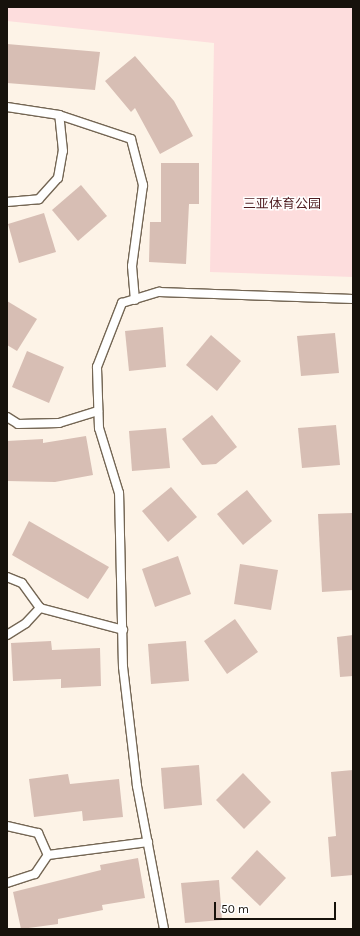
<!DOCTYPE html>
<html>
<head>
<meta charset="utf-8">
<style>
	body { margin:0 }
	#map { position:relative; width:360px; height:936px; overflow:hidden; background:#fdf3e7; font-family:Karla,"Noto Sans SC",sans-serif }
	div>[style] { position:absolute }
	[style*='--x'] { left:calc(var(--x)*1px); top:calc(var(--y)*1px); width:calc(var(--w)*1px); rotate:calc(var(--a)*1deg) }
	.green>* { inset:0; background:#fddddd }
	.building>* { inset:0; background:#d7beb4 }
	.roads { filter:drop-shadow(1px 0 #746654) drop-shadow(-1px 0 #746654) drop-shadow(0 1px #746654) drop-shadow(0 -1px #746654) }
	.service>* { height:8px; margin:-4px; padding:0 4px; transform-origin:4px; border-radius:4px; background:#fff }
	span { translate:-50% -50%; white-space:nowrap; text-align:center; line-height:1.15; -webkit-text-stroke:3px #fff; paint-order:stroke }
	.park-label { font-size:13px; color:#501c20 }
	.frame { position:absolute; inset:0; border:8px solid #17120b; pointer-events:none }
	.scale { position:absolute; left:214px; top:902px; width:122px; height:18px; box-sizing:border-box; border:2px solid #17120b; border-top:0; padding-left:5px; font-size:12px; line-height:14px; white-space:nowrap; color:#17120b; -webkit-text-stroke:3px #fff; paint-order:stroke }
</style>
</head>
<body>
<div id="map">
	<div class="green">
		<div style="clip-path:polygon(7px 7px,353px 7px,353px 277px,210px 272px,214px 43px,7px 21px)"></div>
	</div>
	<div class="building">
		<div style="clip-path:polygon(7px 44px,100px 52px,95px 90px,7px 83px)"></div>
		<div style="clip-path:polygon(135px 56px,174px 101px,193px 136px,160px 154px,135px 108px,131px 112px,105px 81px)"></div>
		<div style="clip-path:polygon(161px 163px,199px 163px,199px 204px,189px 204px,186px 264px,149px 262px,150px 222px,161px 222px)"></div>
		<div style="clip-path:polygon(81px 185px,107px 216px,78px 241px,52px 210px)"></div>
		<div style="clip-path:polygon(44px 213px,56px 252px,19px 263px,8px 224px)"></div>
		<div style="clip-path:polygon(7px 301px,37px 319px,17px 351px,7px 345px)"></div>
		<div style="clip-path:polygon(163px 327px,166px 367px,129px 371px,125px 331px)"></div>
		<div style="clip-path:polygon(335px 333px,339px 373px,301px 376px,297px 336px)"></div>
		<div style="clip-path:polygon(211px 335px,241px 361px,217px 391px,186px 365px)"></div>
		<div style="clip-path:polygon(27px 351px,64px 367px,49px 403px,12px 387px)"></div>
		<div style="clip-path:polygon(212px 415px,237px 447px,216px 464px,202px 465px,182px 439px)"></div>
		<div style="clip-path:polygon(336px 425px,340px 465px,302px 468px,298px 428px)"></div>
		<div style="clip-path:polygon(166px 428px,170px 468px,132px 471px,129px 431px)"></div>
		<div style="clip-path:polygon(86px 436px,93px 475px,55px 482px,7px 481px,7px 441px,43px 439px,43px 443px)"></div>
		<div style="clip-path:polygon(171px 487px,197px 517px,168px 542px,142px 511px)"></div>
		<div style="clip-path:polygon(247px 490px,272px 521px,243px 545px,217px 514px)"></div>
		<div style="clip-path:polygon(353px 513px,353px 590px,322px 592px,318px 514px)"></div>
		<div style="clip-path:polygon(29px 521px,109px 567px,88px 599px,12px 555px)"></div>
		<div style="clip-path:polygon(178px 556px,191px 594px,155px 607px,142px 569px)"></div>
		<div style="clip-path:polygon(240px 564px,278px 570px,271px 610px,234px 604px)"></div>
		<div style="clip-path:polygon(235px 619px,258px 652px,227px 674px,204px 641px)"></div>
		<div style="clip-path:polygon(353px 635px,353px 676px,340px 677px,337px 637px)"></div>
		<div style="clip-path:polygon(51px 641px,52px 650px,100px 648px,101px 686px,61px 688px,61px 679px,13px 681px,11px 643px)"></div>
		<div style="clip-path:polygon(186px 641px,189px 681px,151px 684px,148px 644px)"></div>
		<div style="clip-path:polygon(199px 765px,202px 805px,164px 809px,161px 768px)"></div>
		<div style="clip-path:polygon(353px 770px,353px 875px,331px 877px,328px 837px,336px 836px,331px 772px)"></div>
		<div style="clip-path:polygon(243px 773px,271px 802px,244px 829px,216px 800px)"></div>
		<div style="clip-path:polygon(68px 774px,70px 784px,119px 779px,123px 817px,83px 821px,82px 811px,34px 817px,29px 779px)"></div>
		<div style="clip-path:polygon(257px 850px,286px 878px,260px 906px,231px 878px)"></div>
		<div style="clip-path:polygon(138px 858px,145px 898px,102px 905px,103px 910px,58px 919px,58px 924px,21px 929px,13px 892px,101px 870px,100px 865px)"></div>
		<div style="clip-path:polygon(219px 880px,222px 920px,185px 923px,181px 883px)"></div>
	</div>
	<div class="roads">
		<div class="service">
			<div style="--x:7;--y:107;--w:53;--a:8.7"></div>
			<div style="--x:59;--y:115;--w:76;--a:18.4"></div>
			<div style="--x:131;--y:139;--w:48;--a:75.4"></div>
			<div style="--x:143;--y:185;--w:82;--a:97.7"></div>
			<div style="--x:132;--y:266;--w:34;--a:85"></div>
			<div style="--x:7;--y:202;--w:32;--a:-5"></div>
			<div style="--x:39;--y:199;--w:28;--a:-48"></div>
			<div style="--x:58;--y:178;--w:27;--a:-80"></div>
			<div style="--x:63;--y:151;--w:36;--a:-96"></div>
			<div style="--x:7;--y:417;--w:13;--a:32"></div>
			<div style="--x:18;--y:424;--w:41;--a:-1.4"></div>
			<div style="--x:59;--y:423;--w:41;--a:-17.1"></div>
			<div style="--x:7;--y:577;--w:16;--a:22"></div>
			<div style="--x:22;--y:583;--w:31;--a:54"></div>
			<div style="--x:40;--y:608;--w:86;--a:14.8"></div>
			<div style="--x:7;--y:635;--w:22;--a:-32"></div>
			<div style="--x:26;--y:623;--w:21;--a:-47"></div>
			<div style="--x:7;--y:826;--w:32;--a:13"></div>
			<div style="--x:38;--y:833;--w:24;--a:66"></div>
			<div style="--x:7;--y:883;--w:29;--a:-18"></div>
			<div style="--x:35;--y:874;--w:23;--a:-56"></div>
			<div style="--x:48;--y:855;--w:101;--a:-7.4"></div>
			<div style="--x:164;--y:929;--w:146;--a:-100.7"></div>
			<div style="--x:137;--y:786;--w:120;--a:-96.7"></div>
			<div style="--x:123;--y:667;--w:174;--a:-91.3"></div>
			<div style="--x:119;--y:493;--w:68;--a:-107.1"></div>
			<div style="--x:99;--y:428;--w:61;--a:-91.9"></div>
			<div style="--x:97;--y:367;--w:69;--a:-68.7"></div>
			<div style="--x:122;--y:303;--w:39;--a:-17"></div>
			<div style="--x:159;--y:292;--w:194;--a:2.1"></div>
		</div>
	</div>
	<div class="park-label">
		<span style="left:282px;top:204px">三亚体育公园</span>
	</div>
	<div class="frame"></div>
	<div class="scale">50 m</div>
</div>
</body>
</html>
